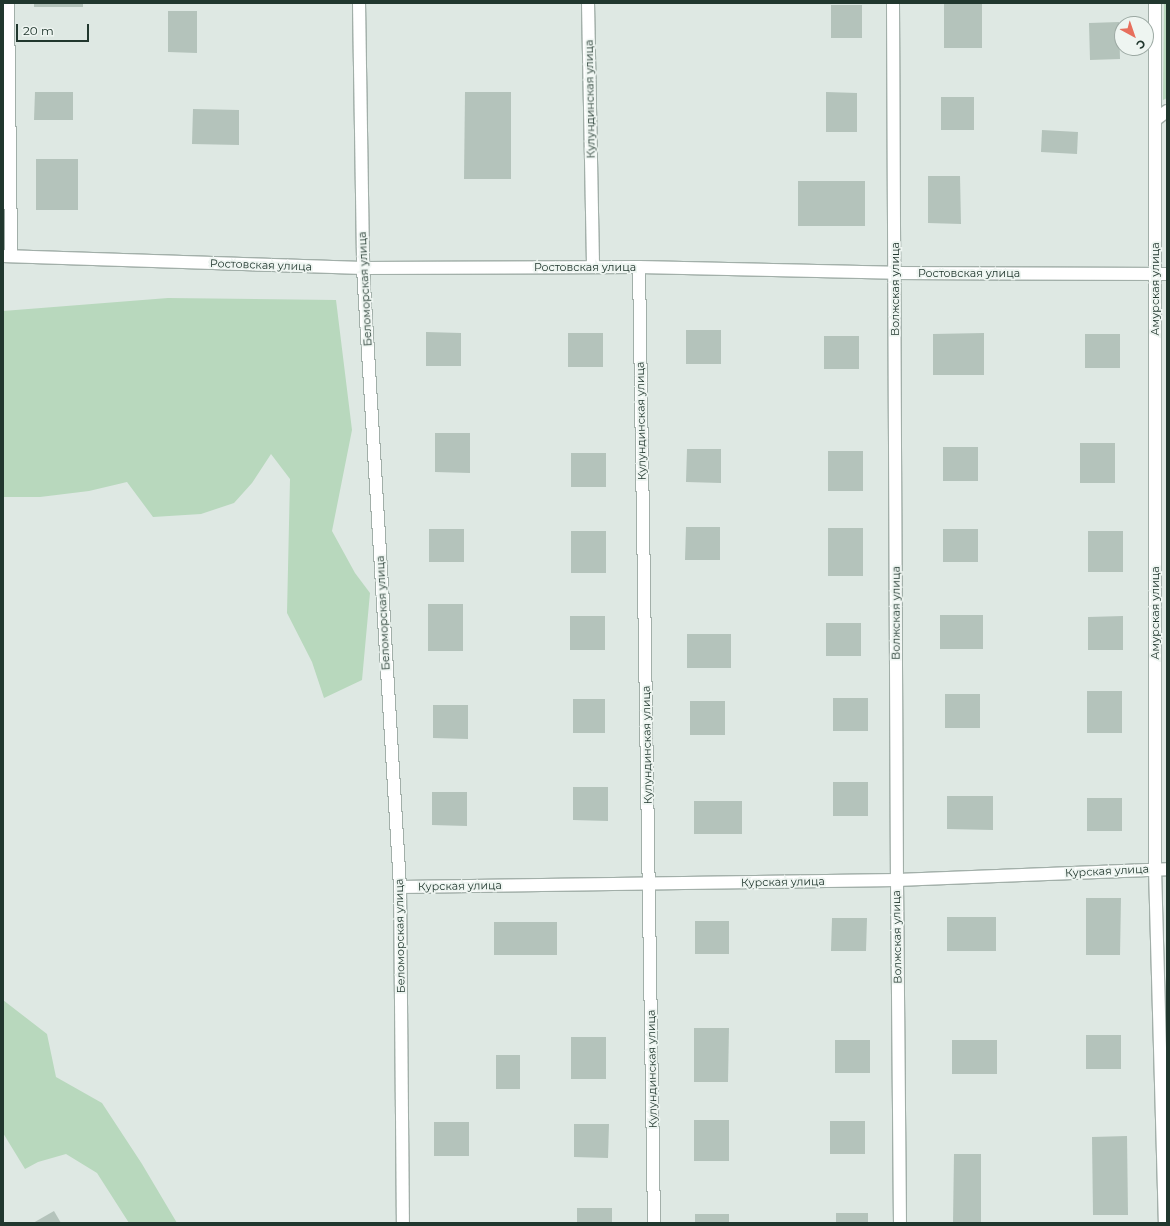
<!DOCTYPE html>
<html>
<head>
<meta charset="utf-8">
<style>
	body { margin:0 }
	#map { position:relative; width:1170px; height:1226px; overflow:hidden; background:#dee8e3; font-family:Montserrat,sans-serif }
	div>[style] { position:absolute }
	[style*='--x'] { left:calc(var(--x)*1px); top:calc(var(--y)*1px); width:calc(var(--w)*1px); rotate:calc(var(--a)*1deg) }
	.green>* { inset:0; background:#b8d8bd }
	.building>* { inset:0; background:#b4c3bb }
	.roads { filter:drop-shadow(1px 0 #a2afa9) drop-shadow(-1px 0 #a2afa9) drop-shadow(0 1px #a2afa9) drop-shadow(0 -1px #a2afa9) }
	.minor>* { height:12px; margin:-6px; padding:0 6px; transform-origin:6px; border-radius:6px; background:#fff }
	span { translate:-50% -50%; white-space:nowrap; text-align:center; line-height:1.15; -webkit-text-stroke:3.5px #eef5f1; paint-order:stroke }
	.street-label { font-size:11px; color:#21372e }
	.frame { position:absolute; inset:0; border:4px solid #21372e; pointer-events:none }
	.north { position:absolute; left:1114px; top:16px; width:40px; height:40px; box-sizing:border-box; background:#eef5f1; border:1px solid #9ca9a3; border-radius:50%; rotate:140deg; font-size:11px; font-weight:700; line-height:16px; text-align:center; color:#21372e }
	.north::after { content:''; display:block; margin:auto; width:14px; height:18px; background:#e76f5d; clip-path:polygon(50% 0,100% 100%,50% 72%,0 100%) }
	.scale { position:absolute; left:16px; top:24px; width:73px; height:18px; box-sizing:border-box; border:2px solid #21372e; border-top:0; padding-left:5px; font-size:12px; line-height:14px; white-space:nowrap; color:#21372e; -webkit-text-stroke:3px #eef5f1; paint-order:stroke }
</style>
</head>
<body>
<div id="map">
	<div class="green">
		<div style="clip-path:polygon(1164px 3px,1167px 3px,1167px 98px,1163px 100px)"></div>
		<div style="clip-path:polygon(168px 298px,336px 300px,352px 430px,332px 531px,355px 573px,370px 593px,362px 680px,324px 698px,312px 662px,287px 613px,290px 479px,271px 454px,252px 483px,234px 503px,201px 514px,153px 517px,127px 482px,89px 491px,40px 497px,3px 497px,3px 311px)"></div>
		<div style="clip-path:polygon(3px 1000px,47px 1034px,56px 1077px,102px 1103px,142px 1164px,177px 1223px,129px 1223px,97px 1173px,66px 1154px,38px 1162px,25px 1169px,3px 1133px)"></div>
	</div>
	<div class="building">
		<div style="clip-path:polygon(34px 3px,83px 3px,83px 7px,34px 7px)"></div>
		<div style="clip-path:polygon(944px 3px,982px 3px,982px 48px,944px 48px)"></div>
		<div style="clip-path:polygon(831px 5px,862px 5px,862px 38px,831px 38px)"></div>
		<div style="clip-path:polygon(168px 11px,197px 11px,197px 53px,168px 52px)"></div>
		<div style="clip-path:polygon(1119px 22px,1120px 59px,1090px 60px,1089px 23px)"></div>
		<div style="clip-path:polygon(35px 92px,73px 92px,73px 120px,34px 120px)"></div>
		<div style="clip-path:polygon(465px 92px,511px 92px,511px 179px,464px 179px)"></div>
		<div style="clip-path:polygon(826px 92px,857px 93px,857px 132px,826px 132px)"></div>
		<div style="clip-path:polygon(941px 97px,974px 97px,974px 130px,941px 130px)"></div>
		<div style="clip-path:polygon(193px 109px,239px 110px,239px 145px,192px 144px)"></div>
		<div style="clip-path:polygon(1042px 130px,1078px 132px,1077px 154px,1041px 152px)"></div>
		<div style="clip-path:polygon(36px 159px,78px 159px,78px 210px,36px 210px)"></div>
		<div style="clip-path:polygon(928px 176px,960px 176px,961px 224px,928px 223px)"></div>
		<div style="clip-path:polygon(798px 181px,865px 181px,865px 226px,798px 226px)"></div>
		<div style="clip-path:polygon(686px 330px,721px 330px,721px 364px,686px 364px)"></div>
		<div style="clip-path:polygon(426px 332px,461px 333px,461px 366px,426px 366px)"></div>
		<div style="clip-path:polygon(568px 333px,603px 333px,603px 367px,568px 367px)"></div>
		<div style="clip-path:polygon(984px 333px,984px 375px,933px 375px,933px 334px)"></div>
		<div style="clip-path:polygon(1085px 334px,1120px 334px,1120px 368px,1085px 368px)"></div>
		<div style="clip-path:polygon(824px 336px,859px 336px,859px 369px,824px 369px)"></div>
		<div style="clip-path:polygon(435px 433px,470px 433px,470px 473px,435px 472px)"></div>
		<div style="clip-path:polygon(1080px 443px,1115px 443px,1115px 483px,1080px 483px)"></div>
		<div style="clip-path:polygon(943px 447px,978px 447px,978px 481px,943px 481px)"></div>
		<div style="clip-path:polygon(687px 449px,721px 449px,721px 483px,686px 482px)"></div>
		<div style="clip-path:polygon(828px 451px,863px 451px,863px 491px,828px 491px)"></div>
		<div style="clip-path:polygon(571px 453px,606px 453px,606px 487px,571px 487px)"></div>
		<div style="clip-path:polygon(686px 527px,720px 527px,720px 560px,685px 560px)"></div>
		<div style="clip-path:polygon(828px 528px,863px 528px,863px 576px,828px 576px)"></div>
		<div style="clip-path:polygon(429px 529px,464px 529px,464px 562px,429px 562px)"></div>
		<div style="clip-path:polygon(943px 529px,978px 529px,978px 562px,943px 562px)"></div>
		<div style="clip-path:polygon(571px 531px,606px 531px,606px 573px,571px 573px)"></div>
		<div style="clip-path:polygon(1088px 531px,1123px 531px,1123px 572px,1088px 572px)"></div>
		<div style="clip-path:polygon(428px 604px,463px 604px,463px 651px,428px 651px)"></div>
		<div style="clip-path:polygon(940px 615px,983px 615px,983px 649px,940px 649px)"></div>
		<div style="clip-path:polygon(570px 616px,605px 616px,605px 650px,570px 650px)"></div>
		<div style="clip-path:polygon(1123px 616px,1123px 650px,1088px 650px,1088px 617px)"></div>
		<div style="clip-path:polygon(826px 623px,861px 623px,861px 656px,826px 656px)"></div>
		<div style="clip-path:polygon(687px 634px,731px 634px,731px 668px,687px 668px)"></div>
		<div style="clip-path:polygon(1087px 691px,1122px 691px,1122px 733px,1087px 733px)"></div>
		<div style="clip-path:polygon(945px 694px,980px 694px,980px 728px,945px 728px)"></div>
		<div style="clip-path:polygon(833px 698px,868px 698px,868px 731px,833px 731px)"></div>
		<div style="clip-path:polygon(573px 699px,605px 699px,605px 733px,573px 733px)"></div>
		<div style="clip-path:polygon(690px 701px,725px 701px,725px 735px,690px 735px)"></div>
		<div style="clip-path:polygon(433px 705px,468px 705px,468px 739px,433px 738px)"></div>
		<div style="clip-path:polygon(833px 782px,868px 782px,868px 816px,833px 816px)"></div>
		<div style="clip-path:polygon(573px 787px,608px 787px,608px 821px,573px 820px)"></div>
		<div style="clip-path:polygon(432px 792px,467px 792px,467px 826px,432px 825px)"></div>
		<div style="clip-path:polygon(947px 796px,993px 796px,993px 830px,947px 829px)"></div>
		<div style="clip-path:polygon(1087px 798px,1122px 798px,1122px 831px,1087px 831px)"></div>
		<div style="clip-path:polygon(694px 801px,742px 801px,742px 834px,694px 834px)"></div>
		<div style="clip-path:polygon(1086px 898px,1121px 898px,1120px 955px,1086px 955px)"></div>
		<div style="clip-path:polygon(947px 917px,996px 917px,996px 951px,947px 951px)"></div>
		<div style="clip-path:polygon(832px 918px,867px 918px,866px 951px,831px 951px)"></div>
		<div style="clip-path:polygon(695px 921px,729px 921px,729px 954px,695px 954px)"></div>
		<div style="clip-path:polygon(494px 922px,557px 922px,557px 955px,494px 955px)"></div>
		<div style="clip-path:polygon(694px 1028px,729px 1028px,728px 1082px,694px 1082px)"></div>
		<div style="clip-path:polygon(1086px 1035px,1121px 1035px,1121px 1069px,1086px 1069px)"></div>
		<div style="clip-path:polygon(571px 1037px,606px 1037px,606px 1079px,571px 1079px)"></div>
		<div style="clip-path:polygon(835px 1040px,870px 1040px,870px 1073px,835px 1073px)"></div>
		<div style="clip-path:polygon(952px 1040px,997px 1040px,997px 1074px,952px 1074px)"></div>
		<div style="clip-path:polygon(496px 1055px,520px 1055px,520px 1089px,496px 1089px)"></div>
		<div style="clip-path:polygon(694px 1120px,729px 1120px,729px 1161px,694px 1161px)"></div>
		<div style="clip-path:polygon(830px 1121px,865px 1121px,865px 1154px,830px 1154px)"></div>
		<div style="clip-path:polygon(434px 1122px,469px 1122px,469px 1156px,434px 1156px)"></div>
		<div style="clip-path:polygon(574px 1124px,609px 1124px,608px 1158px,574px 1157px)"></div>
		<div style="clip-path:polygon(1127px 1136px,1128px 1215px,1093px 1215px,1092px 1137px)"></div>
		<div style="clip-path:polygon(954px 1154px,981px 1154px,981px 1223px,953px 1223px)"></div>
		<div style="clip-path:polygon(577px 1208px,612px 1208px,612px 1223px,577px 1223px)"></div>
		<div style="clip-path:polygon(54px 1211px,61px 1223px,33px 1223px)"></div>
		<div style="clip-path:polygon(836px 1213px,868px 1213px,868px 1223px,836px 1223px)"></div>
		<div style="clip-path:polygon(695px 1214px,729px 1214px,729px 1223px,695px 1223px)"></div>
	</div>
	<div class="roads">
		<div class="minor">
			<div style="--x:8;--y:3;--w:252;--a:89.3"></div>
			<div style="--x:359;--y:3;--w:265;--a:89.1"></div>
			<div style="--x:363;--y:268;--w:620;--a:86.58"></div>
			<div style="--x:400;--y:887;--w:336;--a:89.5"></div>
			<div style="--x:588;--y:3;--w:264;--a:88.9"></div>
			<div style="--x:893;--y:3;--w:877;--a:89.74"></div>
			<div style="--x:897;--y:880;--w:343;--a:89.5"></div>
			<div style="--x:1155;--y:3;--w:866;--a:90"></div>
			<div style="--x:1155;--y:869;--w:354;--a:88.4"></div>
			<div style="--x:1155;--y:120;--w:15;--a:-37"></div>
			<div style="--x:3;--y:256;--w:360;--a:1.9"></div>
			<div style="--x:363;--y:268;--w:276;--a:-0.2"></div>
			<div style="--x:639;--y:267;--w:256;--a:1.3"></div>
			<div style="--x:895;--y:273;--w:272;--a:0.2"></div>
			<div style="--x:639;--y:267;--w:956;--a:89.1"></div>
			<div style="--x:400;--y:887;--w:497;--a:-0.8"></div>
			<div style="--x:897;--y:880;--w:270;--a:-2.3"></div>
		</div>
	</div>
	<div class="street-label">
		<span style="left:590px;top:99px;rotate:-91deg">Кулундинская улица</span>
		<span style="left:261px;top:265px;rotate:2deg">Ростовская улица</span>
		<span style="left:585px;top:267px">Ростовская улица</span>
		<span style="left:969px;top:273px">Ростовская улица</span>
		<span style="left:365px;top:289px;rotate:-93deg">Беломорская улица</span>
		<span style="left:895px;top:289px;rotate:-90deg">Волжская улица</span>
		<span style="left:1155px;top:289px;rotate:-90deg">Амурская улица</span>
		<span style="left:641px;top:421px;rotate:-91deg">Кулундинская улица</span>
		<span style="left:383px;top:613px;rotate:-93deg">Беломорская улица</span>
		<span style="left:896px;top:613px;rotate:-90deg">Волжская улица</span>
		<span style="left:1155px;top:613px;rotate:-90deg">Амурская улица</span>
		<span style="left:647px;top:745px;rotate:-91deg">Кулундинская улица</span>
		<span style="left:1107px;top:871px;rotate:-3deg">Курская улица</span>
		<span style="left:783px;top:882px;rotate:-1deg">Курская улица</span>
		<span style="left:460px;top:886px;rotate:-1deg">Курская улица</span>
		<span style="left:400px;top:936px;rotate:-91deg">Беломорская улица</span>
		<span style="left:897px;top:937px;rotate:-91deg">Волжская улица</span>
		<span style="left:652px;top:1069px;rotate:-91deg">Кулундинская улица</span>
	</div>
	<div class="frame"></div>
	<div class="north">С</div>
	<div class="scale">20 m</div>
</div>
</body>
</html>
